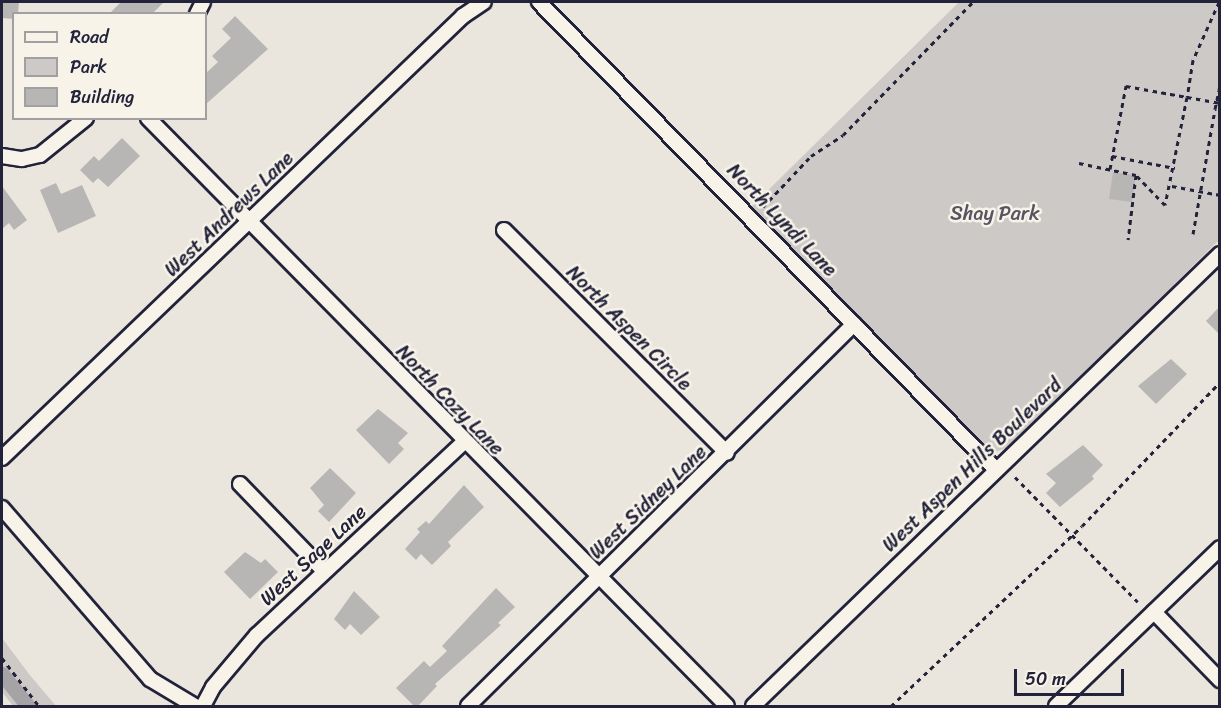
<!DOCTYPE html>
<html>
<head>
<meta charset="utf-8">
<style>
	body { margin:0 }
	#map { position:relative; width:1221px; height:708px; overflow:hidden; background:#eae6de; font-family:Sriracha,sans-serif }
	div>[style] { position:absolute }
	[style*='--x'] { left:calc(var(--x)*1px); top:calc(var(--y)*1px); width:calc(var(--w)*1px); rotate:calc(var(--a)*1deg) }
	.green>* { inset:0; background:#cdc9c6 }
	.canal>* { height:15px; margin:-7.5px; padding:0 7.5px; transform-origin:7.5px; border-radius:7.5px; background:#a6a3a6 }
	.building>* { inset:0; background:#b8b6b5 }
	.path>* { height:3px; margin-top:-1.5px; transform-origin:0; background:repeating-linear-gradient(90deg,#22223b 0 4.5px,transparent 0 9px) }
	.roads { filter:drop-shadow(2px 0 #22223b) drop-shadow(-2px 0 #22223b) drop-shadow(0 2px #22223b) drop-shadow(0 -2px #22223b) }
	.minor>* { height:14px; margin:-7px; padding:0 7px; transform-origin:7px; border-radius:7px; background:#f7f3e8 }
	.path-bridge>* { height:3px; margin-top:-1.5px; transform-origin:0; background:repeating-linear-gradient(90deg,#22223b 0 4.5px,transparent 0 9px) }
	span { translate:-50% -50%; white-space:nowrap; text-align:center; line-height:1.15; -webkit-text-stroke:5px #f7f3e8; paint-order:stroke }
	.park-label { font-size:20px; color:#555465 }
	.street-label { font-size:20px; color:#22223b }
	.frame { position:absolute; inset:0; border:3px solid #22223b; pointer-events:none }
	.legend { position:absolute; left:12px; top:12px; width:195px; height:108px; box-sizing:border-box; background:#f7f3e8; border:2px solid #a29fa3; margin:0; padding:8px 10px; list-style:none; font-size:18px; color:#22223b }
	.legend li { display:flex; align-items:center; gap:12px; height:30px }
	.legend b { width:30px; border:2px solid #a29fa3 }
	.scale { position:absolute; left:1014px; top:669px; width:110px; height:27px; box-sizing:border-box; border:3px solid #22223b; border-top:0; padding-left:8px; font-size:18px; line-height:21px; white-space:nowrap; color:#22223b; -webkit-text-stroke:4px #f7f3e8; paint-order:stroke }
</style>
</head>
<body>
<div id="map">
	<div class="green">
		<div style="clip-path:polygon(959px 2px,1219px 2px,1219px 240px,1011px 446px,982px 457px,747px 211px)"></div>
		<div style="clip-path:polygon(2px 638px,29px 674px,56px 706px,13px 706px,2px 692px)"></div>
	</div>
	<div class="canal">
		<div style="--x:2;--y:674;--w:41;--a:50.9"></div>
	</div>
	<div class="building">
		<div style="clip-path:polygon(2px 2px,19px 2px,18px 14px,14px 14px,14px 19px,2px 18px)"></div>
		<div style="clip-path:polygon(121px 2px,164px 2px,152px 14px,109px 14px)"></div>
		<div style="clip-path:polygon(235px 16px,268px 49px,206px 104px,206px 73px,218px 62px,212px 56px,231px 38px,222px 29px)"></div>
		<div style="clip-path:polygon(122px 138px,140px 156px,108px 187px,98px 178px,93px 183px,80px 170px,94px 156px,99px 161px)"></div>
		<div style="clip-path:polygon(1113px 172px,1136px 175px,1132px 202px,1109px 199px)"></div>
		<div style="clip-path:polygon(56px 183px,61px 194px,82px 185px,96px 216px,58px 233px,40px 190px)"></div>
		<div style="clip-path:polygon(2px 186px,27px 220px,14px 230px,9px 223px,2px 229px)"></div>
		<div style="clip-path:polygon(1220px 306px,1220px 335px,1206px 321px)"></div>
		<div style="clip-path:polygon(1171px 359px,1187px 374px,1156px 404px,1138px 386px)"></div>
		<div style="clip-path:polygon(378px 409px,408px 433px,398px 443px,404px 449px,389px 464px,356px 430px)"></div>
		<div style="clip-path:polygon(1083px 445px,1103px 465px,1092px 476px,1094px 479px,1060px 507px,1046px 493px,1056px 483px,1046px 474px)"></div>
		<div style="clip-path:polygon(330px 468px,356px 493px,329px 522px,318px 511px,324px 505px,310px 488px)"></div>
		<div style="clip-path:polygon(464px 485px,484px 507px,448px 542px,451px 546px,432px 565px,421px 554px,416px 560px,405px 549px,420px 532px,417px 529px,426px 521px,429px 524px)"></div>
		<div style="clip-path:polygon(245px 552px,261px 563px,265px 559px,278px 572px,250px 599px,224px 572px)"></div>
		<div style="clip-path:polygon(496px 588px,515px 607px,498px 623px,501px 625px,435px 684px,437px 686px,418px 706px,414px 706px,396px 688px,424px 661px,430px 667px,447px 651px,442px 646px)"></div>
		<div style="clip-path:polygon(354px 591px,380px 617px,361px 635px,350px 624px,345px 630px,334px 619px)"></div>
	</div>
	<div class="path">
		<div style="--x:1219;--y:2;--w:64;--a:114.1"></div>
		<div style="--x:1193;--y:60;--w:37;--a:99"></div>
		<div style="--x:1187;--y:97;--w:34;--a:10"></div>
		<div style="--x:1219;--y:90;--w:5;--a:-79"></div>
		<div style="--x:1112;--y:156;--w:64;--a:10.8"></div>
		<div style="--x:1079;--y:163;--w:58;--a:11.9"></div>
		<div style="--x:1136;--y:175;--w:65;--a:97"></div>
		<div style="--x:1110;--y:169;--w:85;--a:-79.1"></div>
		<div style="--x:1126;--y:86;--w:62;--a:10.2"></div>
		<div style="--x:1187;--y:97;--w:110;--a:101.5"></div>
		<div style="--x:1165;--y:205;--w:42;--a:-134"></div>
		<div style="--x:1172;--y:186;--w:49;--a:10.6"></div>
		<div style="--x:763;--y:207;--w:70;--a:-46.7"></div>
		<div style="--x:811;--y:156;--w:38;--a:-33"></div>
		<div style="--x:843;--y:135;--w:186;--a:-45.7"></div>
		<div style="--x:1193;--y:234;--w:127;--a:-80"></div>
		<div style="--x:1015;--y:477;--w:175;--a:45.5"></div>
		<div style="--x:2;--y:658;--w:61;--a:52.4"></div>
		<div style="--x:891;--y:706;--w:262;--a:-43.3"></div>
		<div style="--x:1082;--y:526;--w:199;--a:-46.2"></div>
	</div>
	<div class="roads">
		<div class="minor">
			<div style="--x:539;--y:2;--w:653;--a:45.68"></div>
			<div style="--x:197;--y:14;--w:13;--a:-63"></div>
			<div style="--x:148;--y:118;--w:825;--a:45.44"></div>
			<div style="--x:2;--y:156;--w:20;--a:9"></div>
			<div style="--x:22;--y:159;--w:18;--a:-13"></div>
			<div style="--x:40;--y:155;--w:59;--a:-38.8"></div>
			<div style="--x:504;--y:230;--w:315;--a:45"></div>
			<div style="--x:2;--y:458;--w:639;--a:-43.79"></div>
			<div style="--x:463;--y:16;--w:25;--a:-34"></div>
			<div style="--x:240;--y:484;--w:121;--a:46"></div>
			<div style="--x:2;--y:508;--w:226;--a:49.1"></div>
			<div style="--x:150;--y:679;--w:52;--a:31"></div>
			<div style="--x:1154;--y:612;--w:95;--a:45.9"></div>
			<div style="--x:203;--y:706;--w:21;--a:-62"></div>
			<div style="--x:213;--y:687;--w:68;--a:-49.8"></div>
			<div style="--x:257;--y:635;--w:282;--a:-43"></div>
			<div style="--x:468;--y:706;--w:543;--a:-44.7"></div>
			<div style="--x:753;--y:706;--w:650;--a:-44.06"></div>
			<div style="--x:1056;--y:706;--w:228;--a:-43.9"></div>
		</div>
	</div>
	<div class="path-bridge">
		<div style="--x:1215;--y:109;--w:19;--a:-78"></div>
	</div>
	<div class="park-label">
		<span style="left:995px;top:213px">Shay Park</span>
	</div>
	<div class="street-label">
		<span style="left:229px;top:214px;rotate:-44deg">West Andrews Lane</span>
		<span style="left:782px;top:220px;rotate:46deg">North Lyndi Lane</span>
		<span style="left:629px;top:328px;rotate:45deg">North Aspen Circle</span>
		<span style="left:450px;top:400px;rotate:46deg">North Cozy Lane</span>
		<span style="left:972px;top:465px;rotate:-44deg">West Aspen Hills Boulevard</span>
		<span style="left:648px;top:502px;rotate:-44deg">West Sidney Lane</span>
		<span style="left:313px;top:555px;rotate:-43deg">West Sage Lane</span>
	</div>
	<div class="frame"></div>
	<ul class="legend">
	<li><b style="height:8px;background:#f7f3e8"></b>Road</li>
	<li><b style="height:16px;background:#cdc9c6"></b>Park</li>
	<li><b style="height:16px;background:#b8b6b5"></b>Building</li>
	</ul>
	<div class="scale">50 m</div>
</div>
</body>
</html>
